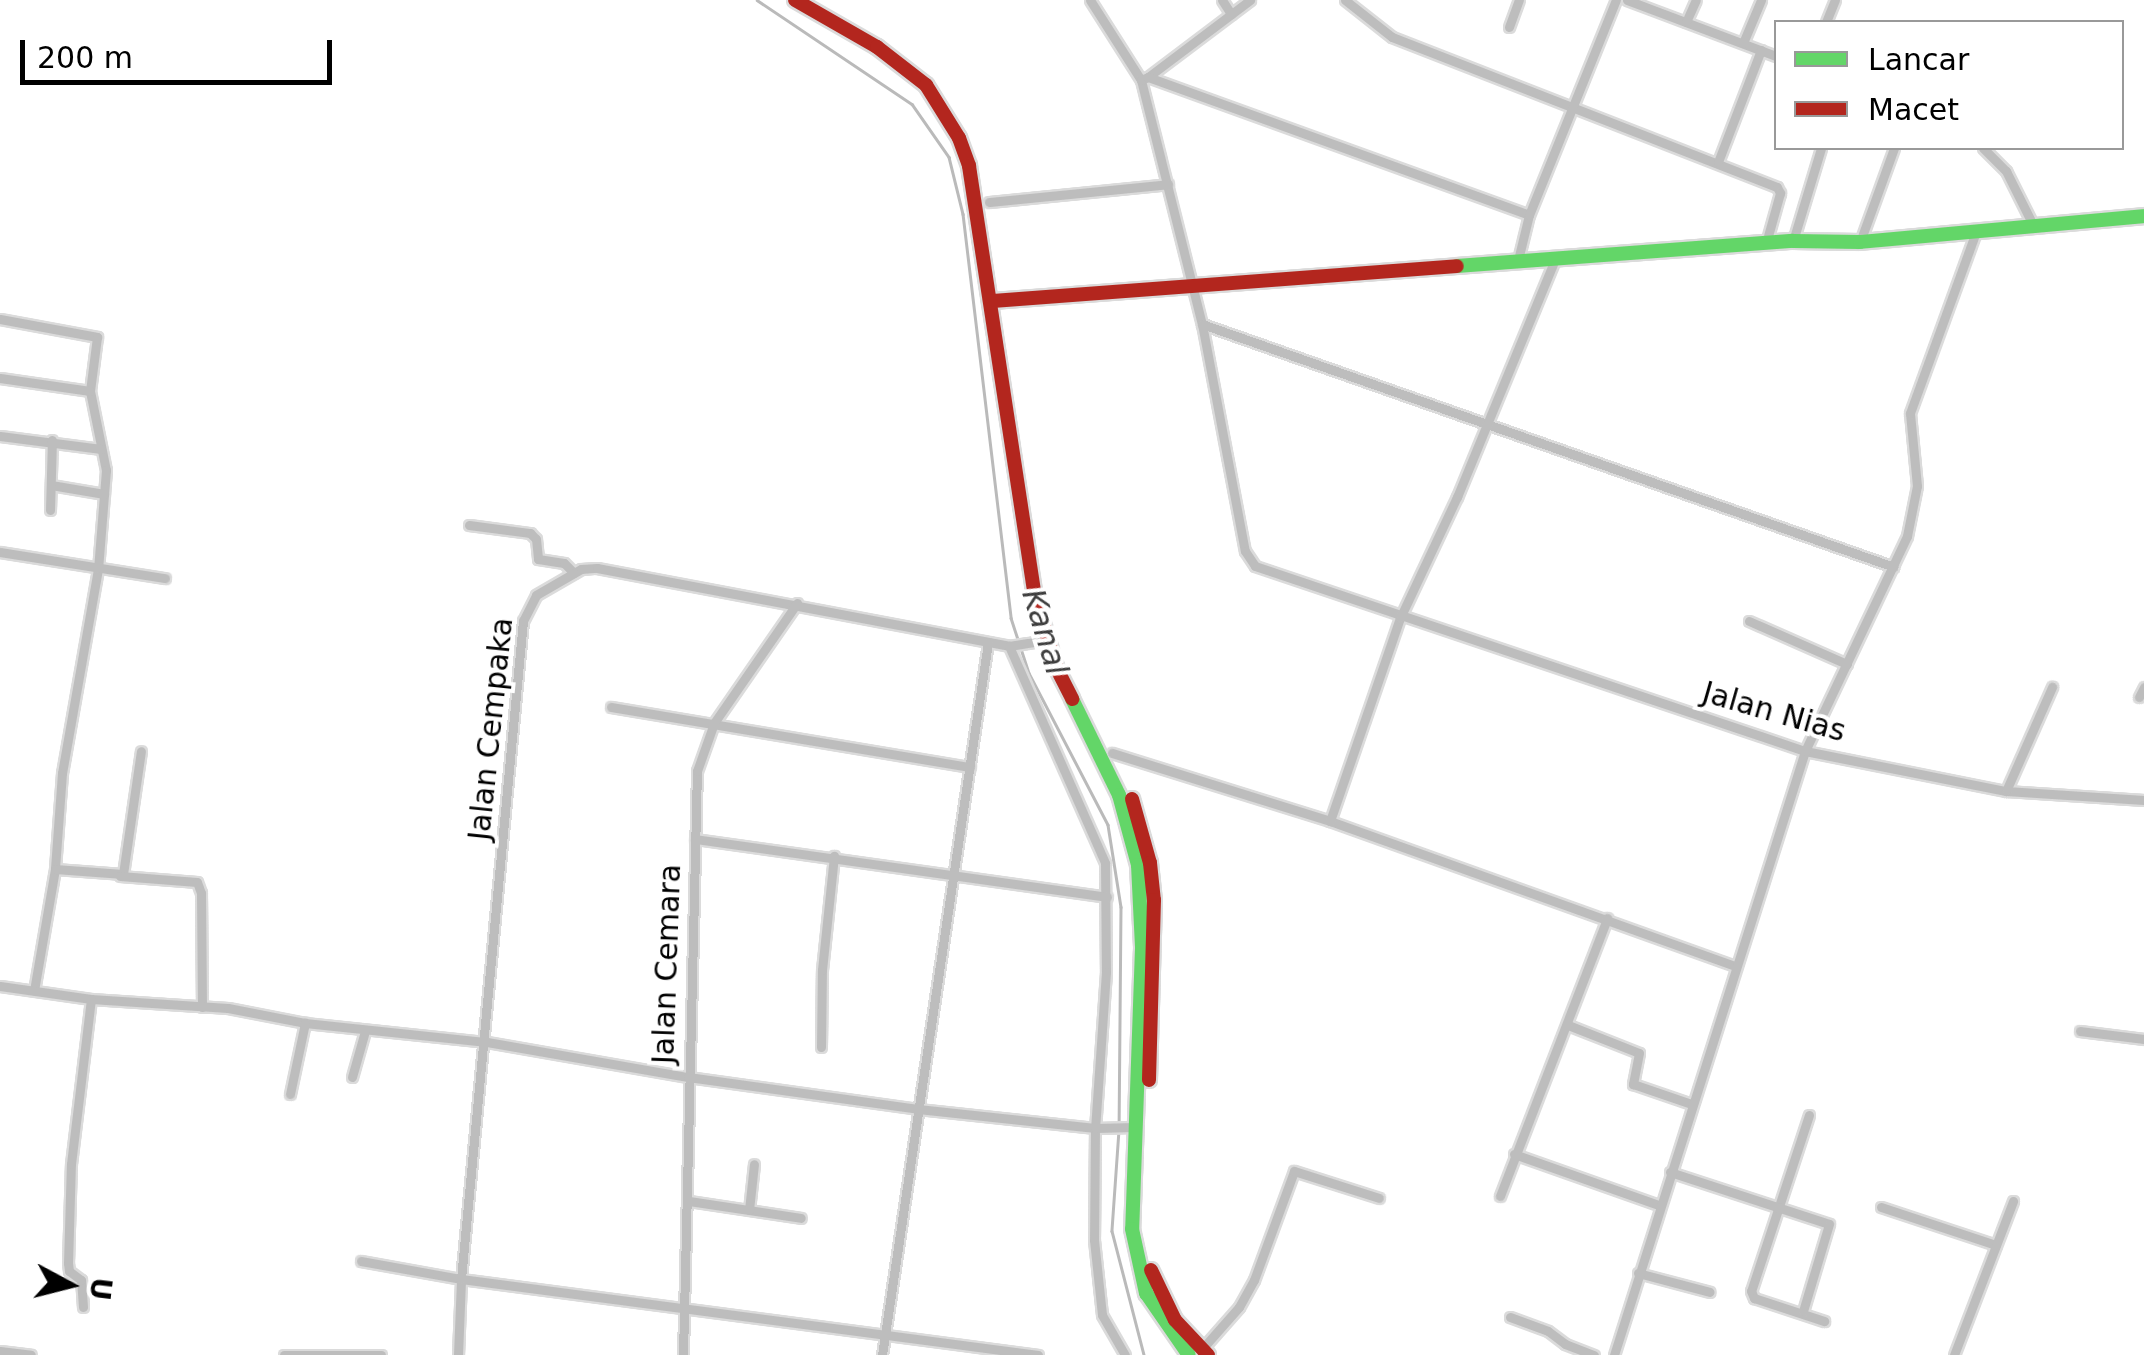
<!DOCTYPE html>
<html>
<head>
<meta charset="utf-8">
<style>
	body { margin:0 }
	#map { position:relative; width:2144px; height:1355px; overflow:hidden; background:#fff; font-family:"DejaVu Sans",sans-serif }
	div>[style] { position:absolute }
	[style*='--x'] { left:calc(var(--x)*1px); top:calc(var(--y)*1px); width:calc(var(--w)*1px); rotate:calc(var(--a)*1deg) }
	.stream>* { height:2.5px; margin:-1.25px; padding:0 1.25px; transform-origin:1.25px; border-radius:1.25px; background:#bababa }
	.roads { filter:drop-shadow(2px 0 #dbdbdb) drop-shadow(-2px 0 #dbdbdb) drop-shadow(0 2px #dbdbdb) drop-shadow(0 -2px #dbdbdb) }
	.street>* { height:9px; margin:-4.5px; padding:0 4.5px; transform-origin:4.5px; border-radius:4.5px; background:#bdbdbd }
	.fast>* { height:14px; margin:-7px; padding:0 7px; transform-origin:7px; border-radius:7px; background:#63d668 }
	.jam>* { height:14px; margin:-7px; padding:0 7px; transform-origin:7px; border-radius:7px; background:#b3261e }
	span { translate:-50% -50%; white-space:nowrap; text-align:center; line-height:1.15; -webkit-text-stroke:8px #fff; paint-order:stroke }
	.street-label { font-size:30px; color:#000 }
	.water-label { font-size:32px; color:#3e3e3e; font-style:italic }
	.legend { position:absolute; left:1774px; top:20px; width:350px; height:130px; box-sizing:border-box; background:#fff; border:2px solid #999; margin:0; padding:12px 18px; list-style:none; font-size:30px; color:#000 }
	.legend li { display:flex; align-items:center; gap:20px; height:50px }
	.legend b { width:50px; border:2px solid #999 }
	.north { position:absolute; left:20px; top:1235px; width:100px; height:100px; -webkit-text-stroke:8px #fff; paint-order:stroke; rotate:97deg; font-size:28px; font-weight:700; line-height:40px; text-align:center; color:#000 }
	.north::after { content:''; display:block; margin:auto; width:35px; height:45px; background:#000; clip-path:polygon(50% 0,100% 100%,50% 72%,0 100%) }
	.scale { position:absolute; left:20px; top:40px; width:312px; height:45px; box-sizing:border-box; border:5px solid #000; border-top:0; padding-left:12px; font-size:30px; line-height:35px; white-space:nowrap; color:#000; -webkit-text-stroke:8px #fff; paint-order:stroke }
</style>
</head>
<body>
<div id="map">
	<div class="stream">
		<div style="--x:757;--y:0;--w:187;--a:33.9"></div>
		<div style="--x:912;--y:104;--w:65;--a:55.1"></div>
		<div style="--x:949;--y:157;--w:59;--a:76.2"></div>
		<div style="--x:963;--y:214;--w:407;--a:83.2"></div>
		<div style="--x:1011;--y:618;--w:58;--a:71.9"></div>
		<div style="--x:1029;--y:673;--w:171;--a:62.5"></div>
		<div style="--x:1108;--y:825;--w:83;--a:81"></div>
		<div style="--x:1121;--y:907;--w:215;--a:90.5"></div>
		<div style="--x:1119;--y:1130;--w:101;--a:94"></div>
		<div style="--x:1112;--y:1231;--w:128;--a:75.5"></div>
	</div>
	<div class="roads">
		<div class="street">
			<div style="--x:1090;--y:0;--w:95;--a:57.5"></div>
			<div style="--x:1141;--y:80;--w:252;--a:76"></div>
			<div style="--x:1202;--y:324;--w:231;--a:79.3"></div>
			<div style="--x:1245;--y:551;--w:18;--a:56"></div>
			<div style="--x:1255;--y:566;--w:580;--a:18.59"></div>
			<div style="--x:1805;--y:751;--w:205;--a:11.3"></div>
			<div style="--x:2006;--y:791;--w:138;--a:3.7"></div>
			<div style="--x:1222;--y:0;--w:17;--a:57"></div>
			<div style="--x:1345;--y:0;--w:60;--a:38.2"></div>
			<div style="--x:1392;--y:37;--w:413;--a:21.3"></div>
			<div style="--x:1777;--y:187;--w:7;--a:63"></div>
			<div style="--x:1780;--y:193;--w:52;--a:105.6"></div>
			<div style="--x:1627;--y:0;--w:159;--a:20.6"></div>
			<div style="--x:1686;--y:22;--w:24;--a:-66"></div>
			<div style="--x:1826;--y:22;--w:24;--a:-68"></div>
			<div style="--x:1509;--y:27;--w:29;--a:-70"></div>
			<div style="--x:1743;--y:43;--w:47;--a:-67.3"></div>
			<div style="--x:1148;--y:77;--w:128;--a:-37"></div>
			<div style="--x:1141;--y:80;--w:8;--a:-23"></div>
			<div style="--x:1148;--y:77;--w:405;--a:19.9"></div>
			<div style="--x:1983;--y:148;--w:33;--a:45"></div>
			<div style="--x:2006;--y:171;--w:58;--a:63.4"></div>
			<div style="--x:1718;--y:162;--w:120;--a:-69"></div>
			<div style="--x:989;--y:202;--w:180;--a:-5.7"></div>
			<div style="--x:1793;--y:241;--w:97;--a:-73.2"></div>
			<div style="--x:1860;--y:242;--w:100;--a:-70.1"></div>
			<div style="--x:1518;--y:260;--w:46;--a:-76.3"></div>
			<div style="--x:1529;--y:215;--w:232;--a:-68"></div>
			<div style="--x:0;--y:319;--w:99;--a:10.5"></div>
			<div style="--x:97;--y:337;--w:54;--a:97.4"></div>
			<div style="--x:90;--y:391;--w:81;--a:78.6"></div>
			<div style="--x:106;--y:470;--w:99;--a:94.6"></div>
			<div style="--x:98;--y:569;--w:207;--a:100"></div>
			<div style="--x:62;--y:773;--w:96;--a:94.2"></div>
			<div style="--x:55;--y:869;--w:123;--a:99.8"></div>
			<div style="--x:1202;--y:324;--w:733;--a:19.35"></div>
			<div style="--x:0;--y:378;--w:91;--a:8.2"></div>
			<div style="--x:0;--y:436;--w:102;--a:7.3"></div>
			<div style="--x:51;--y:485;--w:54;--a:9.6"></div>
			<div style="--x:50;--y:510;--w:70;--a:-88.4"></div>
			<div style="--x:469;--y:525;--w:62;--a:7.5"></div>
			<div style="--x:530;--y:533;--w:8;--a:45"></div>
			<div style="--x:536;--y:539;--w:20;--a:84"></div>
			<div style="--x:538;--y:559;--w:26;--a:9"></div>
			<div style="--x:564;--y:563;--w:14;--a:45"></div>
			<div style="--x:0;--y:552;--w:167;--a:9"></div>
			<div style="--x:1749;--y:621;--w:107;--a:23.7"></div>
			<div style="--x:1009;--y:646;--w:237;--a:66.1"></div>
			<div style="--x:1105;--y:863;--w:109;--a:89.5"></div>
			<div style="--x:1106;--y:972;--w:156;--a:94"></div>
			<div style="--x:1095;--y:1128;--w:112;--a:90.5"></div>
			<div style="--x:1094;--y:1240;--w:75;--a:83.9"></div>
			<div style="--x:1102;--y:1315;--w:46;--a:60.1"></div>
			<div style="--x:2139;--y:697;--w:11;--a:-63"></div>
			<div style="--x:611;--y:707;--w:364;--a:9.5"></div>
			<div style="--x:1112;--y:753;--w:228;--a:17.3"></div>
			<div style="--x:1330;--y:821;--w:429;--a:19.7"></div>
			<div style="--x:2006;--y:791;--w:114;--a:-66.1"></div>
			<div style="--x:1330;--y:821;--w:215;--a:-71"></div>
			<div style="--x:1400;--y:618;--w:134;--a:-64.8"></div>
			<div style="--x:1457;--y:497;--w:257;--a:-67.6"></div>
			<div style="--x:695;--y:839;--w:416;--a:8"></div>
			<div style="--x:55;--y:869;--w:68;--a:4.2"></div>
			<div style="--x:123;--y:874;--w:124;--a:-81.7"></div>
			<div style="--x:120;--y:876;--w:77;--a:4.5"></div>
			<div style="--x:197;--y:882;--w:12;--a:70"></div>
			<div style="--x:201;--y:893;--w:114;--a:89.5"></div>
			<div style="--x:0;--y:986;--w:92;--a:8.1"></div>
			<div style="--x:91;--y:999;--w:137;--a:3.8"></div>
			<div style="--x:228;--y:1008;--w:78;--a:11"></div>
			<div style="--x:305;--y:1023;--w:183;--a:6"></div>
			<div style="--x:487;--y:1042;--w:204;--a:9.9"></div>
			<div style="--x:688;--y:1077;--w:232;--a:7.9"></div>
			<div style="--x:918;--y:1109;--w:178;--a:6.1"></div>
			<div style="--x:1095;--y:1128;--w:40;--a:-1.4"></div>
			<div style="--x:1568;--y:1025;--w:76;--a:21.5"></div>
			<div style="--x:1639;--y:1053;--w:32;--a:101"></div>
			<div style="--x:1633;--y:1084;--w:61;--a:19"></div>
			<div style="--x:2080;--y:1031;--w:64;--a:7.1"></div>
			<div style="--x:821;--y:1047;--w:77;--a:-89.3"></div>
			<div style="--x:822;--y:970;--w:115;--a:-84"></div>
			<div style="--x:352;--y:1077;--w:48;--a:-74.2"></div>
			<div style="--x:290;--y:1094;--w:73;--a:-78.1"></div>
			<div style="--x:1809;--y:1115;--w:185;--a:108.2"></div>
			<div style="--x:1751;--y:1291;--w:8;--a:67"></div>
			<div style="--x:1754;--y:1298;--w:74;--a:18.2"></div>
			<div style="--x:1514;--y:1154;--w:154;--a:19.4"></div>
			<div style="--x:1670;--y:1172;--w:167;--a:18.1"></div>
			<div style="--x:1829;--y:1224;--w:91;--a:106.6"></div>
			<div style="--x:1500;--y:1196;--w:298;--a:-68.9"></div>
			<div style="--x:689;--y:1201;--w:113;--a:8.6"></div>
			<div style="--x:1881;--y:1207;--w:121;--a:18.3"></div>
			<div style="--x:749;--y:1210;--w:46;--a:-83.8"></div>
			<div style="--x:361;--y:1261;--w:102;--a:10.2"></div>
			<div style="--x:461;--y:1279;--w:582;--a:7.5"></div>
			<div style="--x:1638;--y:1273;--w:74;--a:14.8"></div>
			<div style="--x:83;--y:1307;--w:27;--a:-94"></div>
			<div style="--x:81;--y:1280;--w:15;--a:-143"></div>
			<div style="--x:69;--y:1271;--w:8;--a:-97"></div>
			<div style="--x:68;--y:1263;--w:99;--a:-88.3"></div>
			<div style="--x:71;--y:1164;--w:166;--a:-83.1"></div>
			<div style="--x:1510;--y:1317;--w:40;--a:20.2"></div>
			<div style="--x:1548;--y:1331;--w:21;--a:37"></div>
			<div style="--x:1565;--y:1344;--w:31;--a:21"></div>
			<div style="--x:1202;--y:1349;--w:56;--a:-48.6"></div>
			<div style="--x:1239;--y:1307;--w:31;--a:-61"></div>
			<div style="--x:1254;--y:1280;--w:116;--a:-69.8"></div>
			<div style="--x:1294;--y:1171;--w:89;--a:17.6"></div>
			<div style="--x:0;--y:1351;--w:31;--a:7"></div>
			<div style="--x:284;--y:1355;--w:97;--a:0"></div>
			<div style="--x:458;--y:1355;--w:76;--a:-87.7"></div>
			<div style="--x:461;--y:1279;--w:661;--a:-84.62"></div>
			<div style="--x:523;--y:621;--w:29;--a:-63"></div>
			<div style="--x:536;--y:595;--w:52;--a:-30"></div>
			<div style="--x:581;--y:569;--w:16;--a:-4"></div>
			<div style="--x:597;--y:568;--w:419;--a:10.7"></div>
			<div style="--x:1009;--y:646;--w:37;--a:-9"></div>
			<div style="--x:683;--y:1355;--w:584;--a:-88.63"></div>
			<div style="--x:697;--y:771;--w:51;--a:-70.5"></div>
			<div style="--x:714;--y:723;--w:146;--a:-55.3"></div>
			<div style="--x:882;--y:1355;--w:721;--a:-81.54"></div>
			<div style="--x:1614;--y:1355;--w:633;--a:-72.45"></div>
			<div style="--x:1805;--y:751;--w:238;--a:-64.6"></div>
			<div style="--x:1907;--y:536;--w:51;--a:-78.7"></div>
			<div style="--x:1917;--y:486;--w:73;--a:-95.5"></div>
			<div style="--x:1910;--y:413;--w:193;--a:-70"></div>
			<div style="--x:1954;--y:1355;--w:165;--a:-69"></div>
		</div>
		<div class="fast">
			<div style="--x:1457;--y:266;--w:337;--a:-4.3"></div>
			<div style="--x:1793;--y:241;--w:67;--a:0.9"></div>
			<div style="--x:1860;--y:242;--w:285;--a:-5.2"></div>
			<div style="--x:1072;--y:699;--w:107;--a:63.9"></div>
			<div style="--x:1119;--y:795;--w:73;--a:74.8"></div>
			<div style="--x:1138;--y:865;--w:83;--a:87.2"></div>
			<div style="--x:1142;--y:948;--w:281;--a:92"></div>
			<div style="--x:1132;--y:1229;--w:66;--a:77.7"></div>
			<div style="--x:1146;--y:1293;--w:75;--a:55.3"></div>
		</div>
		<div class="jam">
			<div style="--x:795;--y:0;--w:95;--a:29.8"></div>
			<div style="--x:877;--y:47;--w:62;--a:37.8"></div>
			<div style="--x:926;--y:85;--w:62;--a:58.1"></div>
			<div style="--x:959;--y:138;--w:30;--a:70"></div>
			<div style="--x:969;--y:166;--w:432;--a:81.3"></div>
			<div style="--x:1034;--y:593;--w:77;--a:73.4"></div>
			<div style="--x:1056;--y:667;--w:36;--a:63"></div>
			<div style="--x:993;--y:301;--w:465;--a:-4.3"></div>
			<div style="--x:1132;--y:799;--w:66;--a:74.3"></div>
			<div style="--x:1150;--y:863;--w:37;--a:84"></div>
			<div style="--x:1154;--y:900;--w:180;--a:91.6"></div>
			<div style="--x:1151;--y:1270;--w:55;--a:64.4"></div>
			<div style="--x:1175;--y:1320;--w:48;--a:46.7"></div>
		</div>
	</div>
	<div class="street-label">
		<span style="left:1774px;top:712px;rotate:16deg">Jalan Nias</span>
		<span style="left:491px;top:729px;rotate:-84deg">Jalan Cempaka</span>
		<span style="left:667px;top:964px;rotate:-88deg">Jalan Cemara</span>
	</div>
	<div class="water-label">
		<span style="left:1045px;top:632px;rotate:73deg">Kanal</span>
	</div>
	<ul class="legend">
	<li><b style="height:12px;background:#63d668"></b>Lancar</li>
	<li><b style="height:12px;background:#b3261e"></b>Macet</li>
	</ul>
	<div class="north">U</div>
	<div class="scale">200 m</div>
</div>
</body>
</html>
